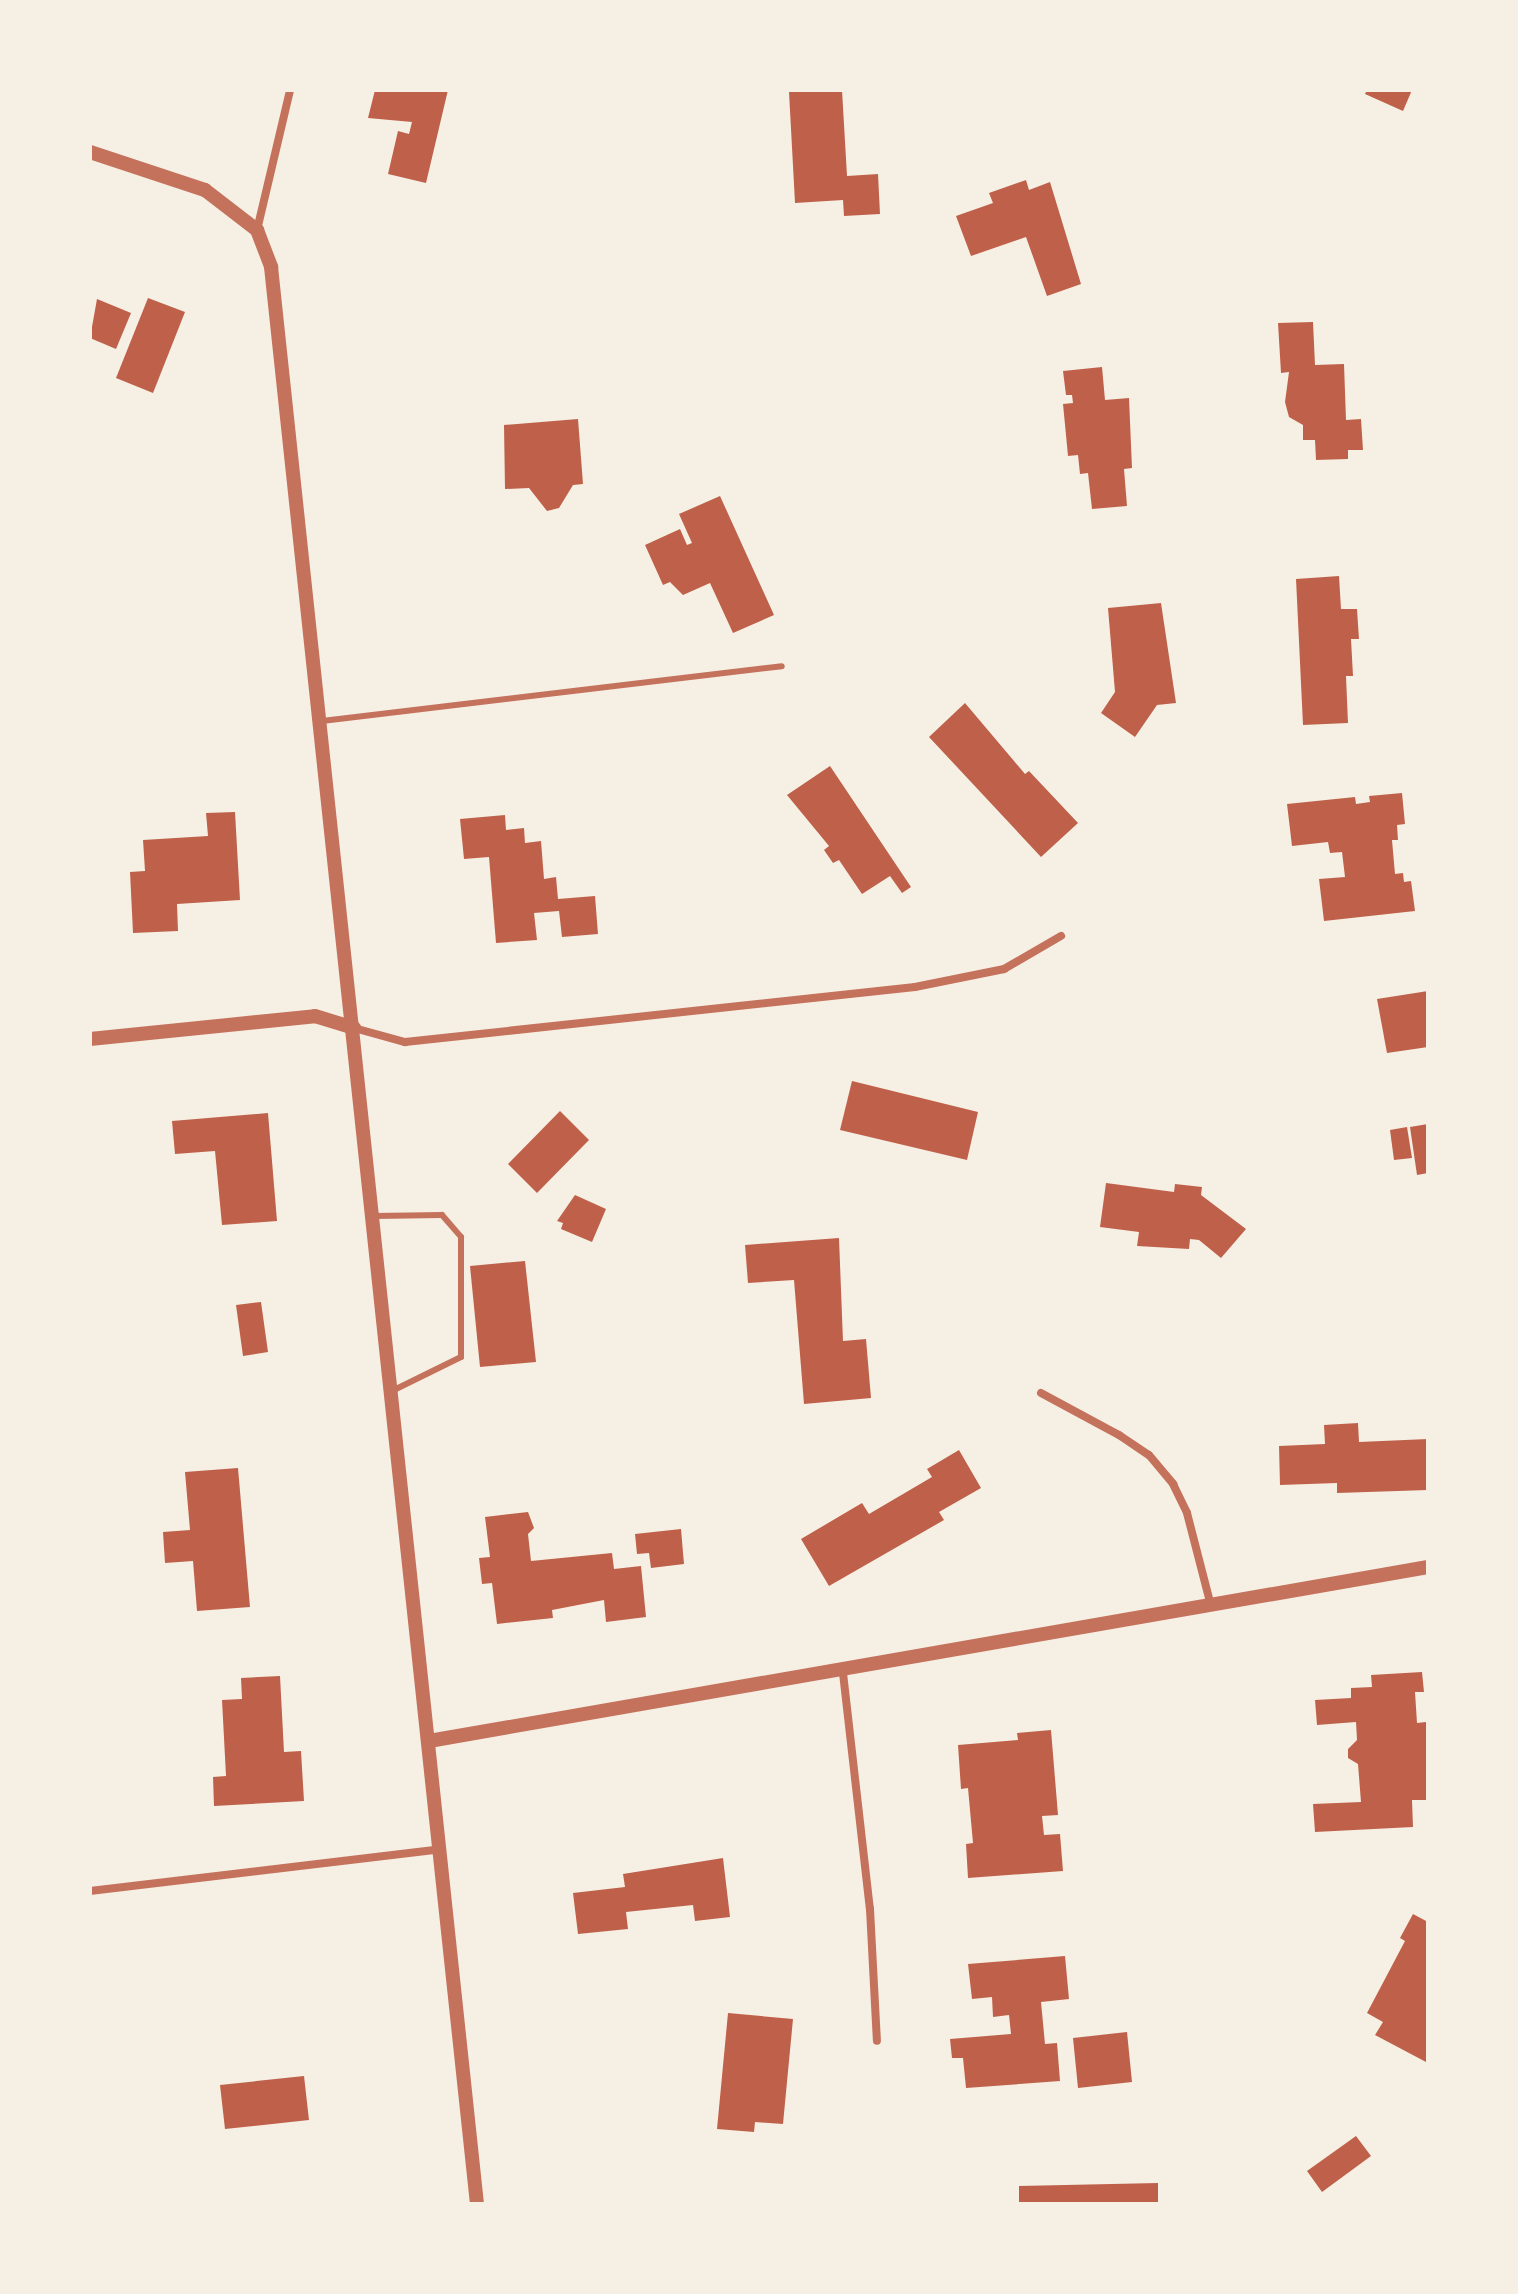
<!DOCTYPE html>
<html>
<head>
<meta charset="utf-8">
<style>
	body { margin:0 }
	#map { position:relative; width:1518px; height:2294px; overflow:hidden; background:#f6efe4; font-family:Overpass,sans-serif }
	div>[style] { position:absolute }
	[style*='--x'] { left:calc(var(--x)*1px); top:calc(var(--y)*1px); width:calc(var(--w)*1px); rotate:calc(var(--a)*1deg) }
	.building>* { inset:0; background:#bf614a }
	.service>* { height:6px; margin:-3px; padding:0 3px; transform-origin:3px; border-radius:3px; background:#c5725c }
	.minor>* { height:8px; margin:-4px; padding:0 4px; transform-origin:4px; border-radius:4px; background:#c5725c }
	.tertiary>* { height:14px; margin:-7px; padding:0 7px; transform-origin:7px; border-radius:7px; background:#c5725c }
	span { translate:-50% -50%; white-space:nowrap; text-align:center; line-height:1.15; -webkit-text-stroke:7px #f6efe4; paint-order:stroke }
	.frame { position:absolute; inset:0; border:92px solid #f6efe4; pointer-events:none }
</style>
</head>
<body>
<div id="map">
	<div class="building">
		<div style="clip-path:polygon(375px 90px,448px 90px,426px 183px,388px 174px,398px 131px,409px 134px,412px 122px,368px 118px)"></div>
		<div style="clip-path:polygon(842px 90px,847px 176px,878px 174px,880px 214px,844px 216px,843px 200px,795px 203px,789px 92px)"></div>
		<div style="clip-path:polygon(1367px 90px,1412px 90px,1403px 111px,1365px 94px)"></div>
		<div style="clip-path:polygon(1026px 180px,1029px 190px,1050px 182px,1081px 284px,1047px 296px,1026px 237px,971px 256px,956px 216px,993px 203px,989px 193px)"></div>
		<div style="clip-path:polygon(148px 298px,185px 312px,153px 393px,116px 378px)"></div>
		<div style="clip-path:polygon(97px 299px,131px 313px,116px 349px,90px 338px)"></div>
		<div style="clip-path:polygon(1313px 322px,1315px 365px,1344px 364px,1346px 420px,1361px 419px,1363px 450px,1348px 450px,1348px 459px,1316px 460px,1315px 440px,1303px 440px,1303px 425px,1289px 417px,1285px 402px,1289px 372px,1281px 373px,1278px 323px)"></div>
		<div style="clip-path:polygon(1102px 367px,1105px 400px,1129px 398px,1132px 468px,1124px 469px,1127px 506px,1092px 509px,1088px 473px,1080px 474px,1078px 455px,1068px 456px,1063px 404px,1073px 403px,1072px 395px,1066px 395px,1063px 371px)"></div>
		<div style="clip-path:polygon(578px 419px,583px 484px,573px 485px,559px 508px,547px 511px,529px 488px,505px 489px,504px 425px)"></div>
		<div style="clip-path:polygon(720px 496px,774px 615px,733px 633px,710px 583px,683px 595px,670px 582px,663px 585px,645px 545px,680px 529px,687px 545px,692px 543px,679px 514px)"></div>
		<div style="clip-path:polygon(1339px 576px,1341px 609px,1357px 609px,1359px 639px,1351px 639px,1353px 676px,1346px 676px,1348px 723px,1303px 725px,1296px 579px)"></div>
		<div style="clip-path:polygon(1161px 603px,1176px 703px,1157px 705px,1135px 737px,1101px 713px,1115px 692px,1108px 608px)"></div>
		<div style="clip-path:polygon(965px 703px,1025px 774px,1029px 771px,1078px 823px,1041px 857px,929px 737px)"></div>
		<div style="clip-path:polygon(830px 766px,911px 887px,902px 893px,890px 876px,862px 894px,839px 860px,833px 863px,824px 850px,829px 846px,787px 795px)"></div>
		<div style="clip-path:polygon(1402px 793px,1405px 824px,1397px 825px,1398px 840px,1392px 840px,1395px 874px,1403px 873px,1404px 882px,1411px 881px,1415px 911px,1324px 921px,1319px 879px,1345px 877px,1342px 852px,1330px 853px,1328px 842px,1292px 846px,1287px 804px,1355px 797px,1356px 804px,1370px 802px,1369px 796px)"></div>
		<div style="clip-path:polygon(235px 812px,240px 900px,177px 904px,178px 931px,133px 933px,130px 872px,145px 871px,143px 840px,208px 836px,206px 813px)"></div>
		<div style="clip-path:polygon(505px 815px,506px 830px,524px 828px,525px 843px,541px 841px,544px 879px,556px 877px,558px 899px,595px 896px,598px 934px,562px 937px,559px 911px,534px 913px,537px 940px,496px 943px,489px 857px,464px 859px,460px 819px)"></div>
		<div style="clip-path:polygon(1428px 991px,1428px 1047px,1387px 1053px,1377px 999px)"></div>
		<div style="clip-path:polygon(852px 1081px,978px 1112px,967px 1160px,840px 1130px)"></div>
		<div style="clip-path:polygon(560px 1111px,589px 1140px,537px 1193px,508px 1164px)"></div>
		<div style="clip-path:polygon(268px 1113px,277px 1221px,222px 1225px,215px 1151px,175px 1154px,172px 1121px)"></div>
		<div style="clip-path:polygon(1428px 1124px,1428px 1173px,1417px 1175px,1410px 1127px)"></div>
		<div style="clip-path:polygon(1407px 1127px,1412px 1158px,1394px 1160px,1390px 1130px)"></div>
		<div style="clip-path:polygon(1106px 1183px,1174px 1192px,1175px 1184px,1202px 1187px,1201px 1195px,1246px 1229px,1221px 1258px,1199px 1240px,1190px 1239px,1189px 1249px,1137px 1246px,1139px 1232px,1100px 1227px)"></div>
		<div style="clip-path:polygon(575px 1195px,606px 1209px,592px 1242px,561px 1229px,563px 1223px,557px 1221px)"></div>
		<div style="clip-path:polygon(839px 1238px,843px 1341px,866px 1339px,871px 1398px,804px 1404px,794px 1280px,748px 1283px,745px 1245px)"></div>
		<div style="clip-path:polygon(525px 1261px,536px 1362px,480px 1367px,470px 1266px)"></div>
		<div style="clip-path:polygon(261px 1302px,268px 1352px,243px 1356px,236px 1305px)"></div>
		<div style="clip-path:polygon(1358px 1423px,1359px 1442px,1428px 1439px,1428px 1490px,1337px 1493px,1337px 1483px,1280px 1485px,1279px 1446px,1325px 1444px,1324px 1425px)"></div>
		<div style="clip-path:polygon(959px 1450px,981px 1488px,939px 1512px,944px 1520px,829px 1586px,801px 1539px,862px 1503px,869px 1514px,932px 1477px,927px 1469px)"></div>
		<div style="clip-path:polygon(238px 1468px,250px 1607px,197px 1611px,193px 1561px,165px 1563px,163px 1532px,190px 1530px,185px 1472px)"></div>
		<div style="clip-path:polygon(528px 1512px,534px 1528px,528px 1534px,531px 1561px,612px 1553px,614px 1569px,641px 1566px,646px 1617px,606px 1622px,604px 1600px,552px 1610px,553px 1618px,497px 1624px,492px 1583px,482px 1584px,479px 1558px,490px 1557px,485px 1517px)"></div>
		<div style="clip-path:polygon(681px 1529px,684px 1564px,651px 1568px,649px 1553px,637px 1554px,635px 1534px)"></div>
		<div style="clip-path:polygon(1422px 1672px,1424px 1692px,1415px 1692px,1417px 1723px,1426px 1722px,1426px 1800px,1412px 1800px,1413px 1827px,1315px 1832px,1313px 1804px,1361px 1802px,1358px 1764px,1348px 1758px,1348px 1749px,1357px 1740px,1356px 1722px,1317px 1725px,1315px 1700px,1351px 1698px,1351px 1688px,1372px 1687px,1371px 1675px)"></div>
		<div style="clip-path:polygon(280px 1676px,284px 1752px,301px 1751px,304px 1801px,214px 1806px,213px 1777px,226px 1776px,222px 1700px,242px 1699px,241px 1678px)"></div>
		<div style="clip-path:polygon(1051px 1730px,1058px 1815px,1042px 1816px,1044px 1835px,1060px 1834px,1063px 1871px,968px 1878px,966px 1844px,973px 1843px,968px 1788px,961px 1789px,958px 1745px,1018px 1740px,1017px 1733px)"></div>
		<div style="clip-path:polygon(723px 1858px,730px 1917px,695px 1921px,693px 1905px,626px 1912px,628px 1929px,578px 1934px,573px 1893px,625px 1887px,623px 1874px)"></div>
		<div style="clip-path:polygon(1413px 1914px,1428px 1922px,1426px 2062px,1375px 2035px,1383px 2022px,1367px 2013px,1405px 1941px,1400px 1938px)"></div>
		<div style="clip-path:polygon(1065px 1956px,1069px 1999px,1041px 2002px,1045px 2044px,1057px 2043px,1060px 2081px,966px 2088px,963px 2058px,952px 2058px,950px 2039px,1011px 2034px,1009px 2015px,993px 2017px,992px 1997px,972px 1999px,968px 1964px)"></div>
		<div style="clip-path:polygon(728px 2013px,793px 2019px,783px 2124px,755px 2122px,754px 2132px,717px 2129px)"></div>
		<div style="clip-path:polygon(1127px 2032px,1132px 2082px,1078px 2088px,1073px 2038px)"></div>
		<div style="clip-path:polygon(304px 2076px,309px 2120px,225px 2129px,220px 2085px)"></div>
		<div style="clip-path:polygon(1356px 2136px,1371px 2156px,1322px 2192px,1307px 2171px)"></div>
		<div style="clip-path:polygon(1158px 2183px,1158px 2204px,1019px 2204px,1019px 2186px)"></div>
	</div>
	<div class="service">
		<div style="--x:322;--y:721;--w:463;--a:-6.8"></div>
		<div style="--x:374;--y:1216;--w:68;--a:-0.8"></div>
		<div style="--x:442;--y:1215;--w:29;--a:49"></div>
		<div style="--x:461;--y:1237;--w:120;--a:90"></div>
		<div style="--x:461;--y:1357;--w:77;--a:153.8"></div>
	</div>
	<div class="minor">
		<div style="--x:257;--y:230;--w:144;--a:-76.7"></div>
		<div style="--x:354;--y:1028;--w:53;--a:15.4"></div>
		<div style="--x:405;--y:1042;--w:513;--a:-6.16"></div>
		<div style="--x:915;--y:987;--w:91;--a:-11.4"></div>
		<div style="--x:1004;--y:969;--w:66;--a:-30.1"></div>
		<div style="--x:1041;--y:1393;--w:89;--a:28.3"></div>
		<div style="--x:1119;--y:1435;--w:36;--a:34"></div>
		<div style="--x:1149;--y:1455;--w:38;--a:50"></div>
		<div style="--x:1173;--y:1484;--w:32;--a:64"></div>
		<div style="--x:1187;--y:1513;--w:96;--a:75.5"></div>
		<div style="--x:843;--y:1673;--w:238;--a:83.5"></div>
		<div style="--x:870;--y:1909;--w:132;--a:87"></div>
		<div style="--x:90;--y:1891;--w:353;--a:-6.8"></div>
	</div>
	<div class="tertiary">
		<div style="--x:90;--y:152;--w:121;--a:18.3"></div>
		<div style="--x:205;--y:190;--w:66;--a:37.6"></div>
		<div style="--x:257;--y:230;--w:40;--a:69"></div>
		<div style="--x:271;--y:267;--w:1948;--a:83.93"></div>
		<div style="--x:90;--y:1039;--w:226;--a:-5.8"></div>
		<div style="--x:315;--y:1016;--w:41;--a:17.1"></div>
		<div style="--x:429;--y:1741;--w:1014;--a:-9.88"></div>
	</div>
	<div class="frame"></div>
</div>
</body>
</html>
